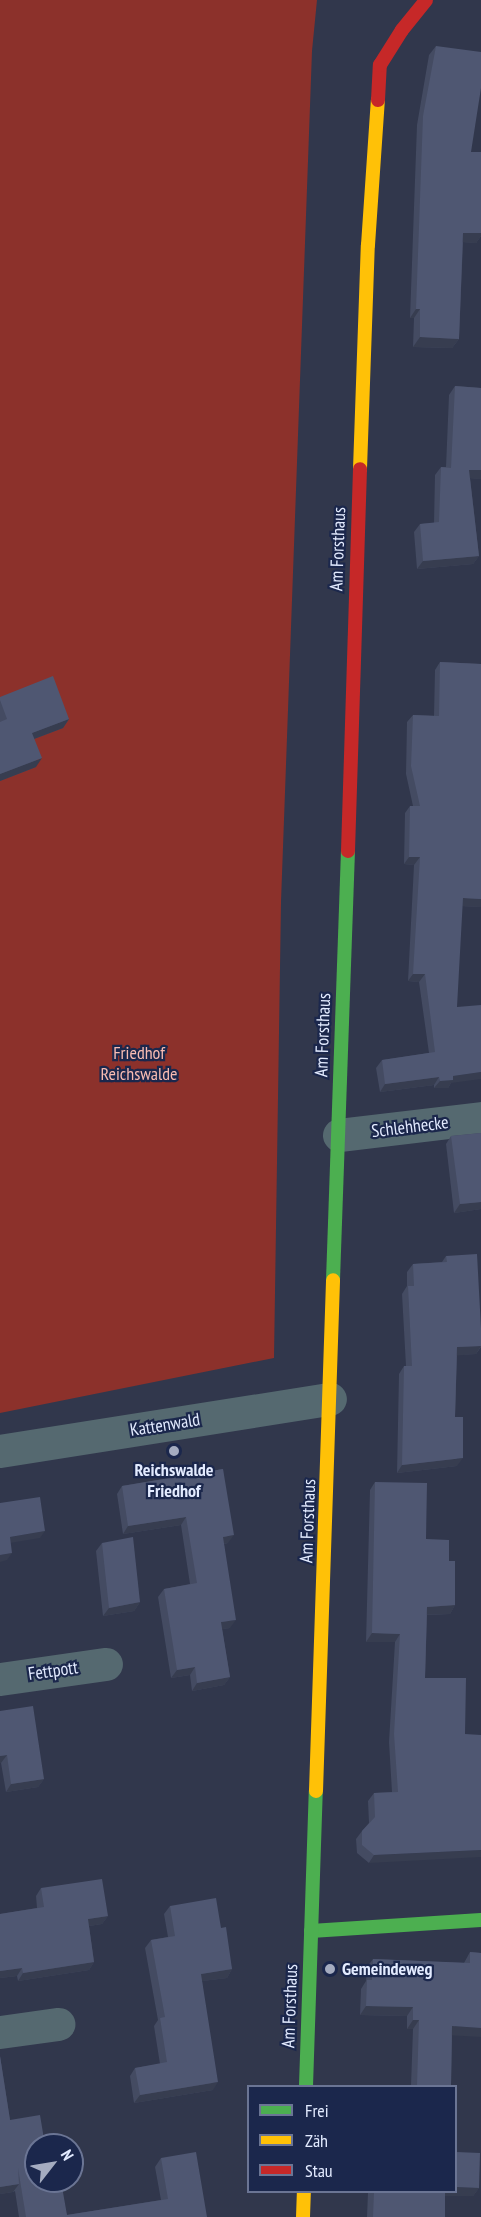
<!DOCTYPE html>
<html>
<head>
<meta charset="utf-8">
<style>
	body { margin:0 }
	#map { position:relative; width:481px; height:2217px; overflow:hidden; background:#31374c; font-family:"PT Sans Narrow",sans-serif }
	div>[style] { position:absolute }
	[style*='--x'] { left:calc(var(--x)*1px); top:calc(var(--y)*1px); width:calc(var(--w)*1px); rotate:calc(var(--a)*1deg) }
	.green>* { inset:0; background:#8c312b }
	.street>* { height:33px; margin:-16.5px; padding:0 16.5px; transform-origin:16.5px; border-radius:16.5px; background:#556970 }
	.fast>* { height:14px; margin:-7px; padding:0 7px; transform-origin:7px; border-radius:7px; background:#4caf50 }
	.slow>* { height:14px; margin:-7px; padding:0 7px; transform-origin:7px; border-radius:7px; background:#ffc107 }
	.jam>* { height:14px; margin:-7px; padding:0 7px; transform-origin:7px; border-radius:7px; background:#c62828 }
	.wall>* { inset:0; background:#444b62 }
	.shaded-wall>* { inset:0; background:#373d50 }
	.building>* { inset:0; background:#4f5772 }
	.dots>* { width:16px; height:16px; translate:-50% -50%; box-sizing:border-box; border:3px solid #1b274c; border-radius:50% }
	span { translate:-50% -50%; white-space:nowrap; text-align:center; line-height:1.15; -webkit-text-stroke:4.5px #1b274c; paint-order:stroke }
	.street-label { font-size:18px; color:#e3ebff }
	.park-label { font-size:18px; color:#f9bcb2 }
	.poi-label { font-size:18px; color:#e3ebff; font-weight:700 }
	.left { translate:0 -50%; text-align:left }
	.legend { position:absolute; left:247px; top:2085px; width:210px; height:108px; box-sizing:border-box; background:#1b274c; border:2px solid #6b7594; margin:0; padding:8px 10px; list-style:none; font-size:18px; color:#e3ebff }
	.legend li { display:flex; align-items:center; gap:12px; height:30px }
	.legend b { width:30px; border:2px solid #6b7594 }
	.north { position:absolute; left:24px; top:2133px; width:60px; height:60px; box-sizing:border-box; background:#1b274c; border:2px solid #6b7594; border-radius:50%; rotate:59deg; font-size:16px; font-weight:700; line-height:24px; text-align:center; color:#e3ebff }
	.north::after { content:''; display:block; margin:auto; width:21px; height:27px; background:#a5acc0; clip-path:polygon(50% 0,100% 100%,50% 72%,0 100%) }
</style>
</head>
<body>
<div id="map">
	<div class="green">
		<div style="clip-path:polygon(0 0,317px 0,312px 51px,281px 902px,274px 1358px,0 1413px)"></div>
	</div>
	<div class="street">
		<div style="--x:339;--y:1135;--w:143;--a:-6.8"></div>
		<div style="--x:0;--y:1451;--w:334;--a:-9"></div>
		<div style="--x:0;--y:1679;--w:107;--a:-8.1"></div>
		<div style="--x:0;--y:2032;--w:59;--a:-7.9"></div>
	</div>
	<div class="fast">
		<div style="--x:333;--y:1280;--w:429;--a:-88"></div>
		<div style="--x:311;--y:1931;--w:170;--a:-3.7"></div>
		<div style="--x:306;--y:2086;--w:295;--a:-88.1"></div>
	</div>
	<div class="slow">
		<div style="--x:360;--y:469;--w:224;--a:-88"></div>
		<div style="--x:368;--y:245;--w:145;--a:-86.1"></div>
		<div style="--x:316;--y:1791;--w:511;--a:-88.09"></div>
		<div style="--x:303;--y:2217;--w:25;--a:-88"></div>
	</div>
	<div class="jam">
		<div style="--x:378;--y:100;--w:35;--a:-87"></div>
		<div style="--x:380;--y:65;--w:41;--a:-57.8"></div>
		<div style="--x:402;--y:30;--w:38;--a:-51"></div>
		<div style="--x:348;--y:851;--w:382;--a:-88.2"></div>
	</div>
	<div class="wall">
		<div style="clip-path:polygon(436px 46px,471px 152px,481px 152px,481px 236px,476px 243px,463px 242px,459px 339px,452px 348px,413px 347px,414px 318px,410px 318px,417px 125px,429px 55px)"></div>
		<div style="clip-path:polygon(455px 386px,481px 388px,481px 479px,470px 478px,479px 556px,473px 564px,417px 569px,414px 532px,420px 524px,434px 523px,435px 475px,441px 467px,446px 467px,449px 395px)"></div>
		<div style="clip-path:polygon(440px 662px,481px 664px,481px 907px,462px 906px,451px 1083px,448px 1088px,434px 1088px,434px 1085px,380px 1092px,376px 1068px,382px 1060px,429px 1053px,419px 982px,408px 981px,414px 865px,404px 864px,405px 813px,410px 806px,413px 806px,406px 774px,407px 722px,413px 715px,434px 716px,435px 670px)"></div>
		<div style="clip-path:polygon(0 697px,69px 719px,63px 728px,34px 739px,36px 767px,0 781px)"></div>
		<div style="clip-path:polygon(481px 1133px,481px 1209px,454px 1213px,446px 1144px,451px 1136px)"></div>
		<div style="clip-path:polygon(446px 1256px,481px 1328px,481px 1347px,476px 1354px,457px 1355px,455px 1417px,457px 1466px,397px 1473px,399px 1374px,404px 1366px,406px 1366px,402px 1294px,407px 1286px,407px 1272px,413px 1264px,442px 1262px)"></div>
		<div style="clip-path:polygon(223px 1469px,228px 1543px,224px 1544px,230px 1628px,222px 1629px,230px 1677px,224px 1685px,192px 1691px,190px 1675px,171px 1678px,158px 1597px,164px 1589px,190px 1584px,181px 1525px,123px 1534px,117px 1494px,122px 1486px)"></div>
		<div style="clip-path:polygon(375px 1482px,426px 1539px,449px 1561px,455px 1605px,450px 1614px,427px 1615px,425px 1678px,465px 1734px,369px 1863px,357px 1853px,356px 1839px,362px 1831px,369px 1823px,368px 1801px,374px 1793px,392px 1792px,389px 1742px,395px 1642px,366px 1642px,370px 1490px)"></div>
		<div style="clip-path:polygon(102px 1543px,140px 1602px,134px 1611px,103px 1616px,96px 1551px)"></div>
		<div style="clip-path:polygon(0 1711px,44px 1779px,38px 1787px,6px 1792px,1px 1763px,0 1763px)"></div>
		<div style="clip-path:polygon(41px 1888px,108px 1916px,102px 1924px,89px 1926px,94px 1962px,89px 1970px,18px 1981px,17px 1976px,0 1978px,0 1914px,37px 1908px,36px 1896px)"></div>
		<div style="clip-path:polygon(170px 1906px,221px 1928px,232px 1969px,227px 1978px,202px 1981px,213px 2090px,134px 2103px,130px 2076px,135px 2068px,160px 2064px,154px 2026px,158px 2020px,145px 1948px,151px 1940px,168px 1937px,164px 1914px)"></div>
		<div style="clip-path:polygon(470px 1952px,481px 1953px,452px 2035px,451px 2086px,411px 2086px,413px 2029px,407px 2029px,407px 2016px,360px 2015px,361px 1989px,366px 1981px,367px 1967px,373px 1959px,464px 1963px)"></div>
		<div style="clip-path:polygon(0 2056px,10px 2120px,36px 2145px,67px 2215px,161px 2200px,155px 2167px,161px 2158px,207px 2217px,19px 2217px,15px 2191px,13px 2192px,0 2194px)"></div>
		<div style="clip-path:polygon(479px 2188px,473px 2196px,445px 2196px,445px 2217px,367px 2217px,368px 2192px,456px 2192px)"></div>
	</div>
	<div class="shaded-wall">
		<div style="clip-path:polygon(463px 233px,481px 233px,481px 236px,476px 243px,457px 242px)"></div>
		<div style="clip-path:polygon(416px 309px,420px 309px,414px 318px,410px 318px)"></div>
		<div style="clip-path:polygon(420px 337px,459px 339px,452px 348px,413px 347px)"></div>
		<div style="clip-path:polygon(469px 470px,481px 470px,481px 479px,463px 478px)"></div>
		<div style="clip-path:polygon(479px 556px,473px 564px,417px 569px,423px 561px)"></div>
		<div style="clip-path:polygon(69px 719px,63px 728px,26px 742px,32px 733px)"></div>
		<div style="clip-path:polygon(42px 758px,36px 767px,0 781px,0 774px)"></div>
		<div style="clip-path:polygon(409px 857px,420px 857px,414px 865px,404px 864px)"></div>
		<div style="clip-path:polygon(463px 898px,481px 899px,481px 907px,458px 906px)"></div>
		<div style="clip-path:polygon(413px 974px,425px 974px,419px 982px,408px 981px)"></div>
		<div style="clip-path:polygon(481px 1072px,481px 1079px,451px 1083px,448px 1088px,434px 1088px,440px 1081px,453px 1076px)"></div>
		<div style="clip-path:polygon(439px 1077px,434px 1085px,380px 1092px,385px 1084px)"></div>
		<div style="clip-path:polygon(481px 1202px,481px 1209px,454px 1213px,460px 1204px)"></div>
		<div style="clip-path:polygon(481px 1346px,476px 1354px,451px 1356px,457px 1347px)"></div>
		<div style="clip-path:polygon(463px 1458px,457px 1466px,397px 1473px,402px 1465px)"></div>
		<div style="clip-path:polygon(186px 1517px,181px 1525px,123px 1534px,128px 1526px)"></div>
		<div style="clip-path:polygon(45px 1531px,40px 1538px,4px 1544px,10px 1537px)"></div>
		<div style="clip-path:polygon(234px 1535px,228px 1543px,218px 1545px,223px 1537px)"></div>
		<div style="clip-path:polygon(12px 1553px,7px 1560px,0 1562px,0 1555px)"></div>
		<div style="clip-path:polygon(140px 1602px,134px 1611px,103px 1616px,109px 1608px)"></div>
		<div style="clip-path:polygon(455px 1605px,450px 1614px,421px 1615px,427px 1607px)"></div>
		<div style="clip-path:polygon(236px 1620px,230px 1628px,215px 1630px,221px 1622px)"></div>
		<div style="clip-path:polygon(372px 1633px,400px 1634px,395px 1642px,366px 1642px)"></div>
		<div style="clip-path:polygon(195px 1667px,190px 1675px,171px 1678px,177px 1670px)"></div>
		<div style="clip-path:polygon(230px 1677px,224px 1685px,192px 1691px,197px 1683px)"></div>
		<div style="clip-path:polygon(7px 1755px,1px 1763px,0 1763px,0 1756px)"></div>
		<div style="clip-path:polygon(44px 1779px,38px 1787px,6px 1792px,11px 1784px)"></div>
		<div style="clip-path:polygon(481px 1850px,481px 1857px,369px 1863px,374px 1855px)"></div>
		<div style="clip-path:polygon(108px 1916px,102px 1924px,82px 1927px,88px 1919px)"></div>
		<div style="clip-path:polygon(94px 1962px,89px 1970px,18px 1981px,23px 1973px)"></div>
		<div style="clip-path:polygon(22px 1968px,17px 1976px,0 1978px,0 1971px)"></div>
		<div style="clip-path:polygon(232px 1969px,227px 1978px,195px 1982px,201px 1974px)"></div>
		<div style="clip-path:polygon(366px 2006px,413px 2007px,407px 2016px,360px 2015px)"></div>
		<div style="clip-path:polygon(413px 2020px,419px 2020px,413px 2029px,407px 2029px)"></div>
		<div style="clip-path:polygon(452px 2026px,481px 2028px,481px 2037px,446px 2035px)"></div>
		<div style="clip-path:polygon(218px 2082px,213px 2090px,134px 2103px,140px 2095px)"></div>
		<div style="clip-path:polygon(19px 2184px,13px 2192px,0 2194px,0 2187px)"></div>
		<div style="clip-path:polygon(456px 2187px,479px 2188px,473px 2196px,440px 2196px,442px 2192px,456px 2192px)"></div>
	</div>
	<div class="building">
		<div style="clip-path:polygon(436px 46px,481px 52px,481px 88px,471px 152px,481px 152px,481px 233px,463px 233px,459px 339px,420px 337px,420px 309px,416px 309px,423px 116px)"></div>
		<div style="clip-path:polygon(455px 386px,481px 388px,481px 470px,469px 470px,479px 556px,423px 561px,420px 524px,439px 522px,441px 467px,451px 468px)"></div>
		<div style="clip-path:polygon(440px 662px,481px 664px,481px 899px,463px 898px,457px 1007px,481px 1005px,481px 1072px,453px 1076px,453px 1080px,440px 1081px,439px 1077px,385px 1084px,382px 1060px,435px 1052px,425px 974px,413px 974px,420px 857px,409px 857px,410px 806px,420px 806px,411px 766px,413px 715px,439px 716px)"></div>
		<div style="clip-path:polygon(53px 676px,69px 719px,32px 733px,42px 758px,0 774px,0 722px,7px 719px,0 700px,0 697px)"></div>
		<div style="clip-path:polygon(481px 1133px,481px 1202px,460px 1204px,451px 1136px)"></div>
		<div style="clip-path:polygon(477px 1254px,481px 1328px,481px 1346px,457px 1347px,455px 1417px,463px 1417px,463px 1458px,402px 1465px,404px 1366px,412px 1366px,408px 1286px,414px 1286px,413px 1264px,447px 1262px,446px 1256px)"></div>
		<div style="clip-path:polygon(223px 1469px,234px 1535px,223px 1537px,236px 1620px,221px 1622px,230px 1677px,197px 1683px,195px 1667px,177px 1670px,164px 1589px,197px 1583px,186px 1517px,128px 1526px,122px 1486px)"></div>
		<div style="clip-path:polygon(375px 1482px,427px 1483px,426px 1539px,449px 1540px,449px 1561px,455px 1561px,455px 1605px,427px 1607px,425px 1678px,466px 1678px,465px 1734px,481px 1735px,481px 1850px,374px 1855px,362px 1845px,362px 1831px,375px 1817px,374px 1793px,398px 1792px,394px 1734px,400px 1634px,372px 1633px)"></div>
		<div style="clip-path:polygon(40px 1497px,45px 1531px,10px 1537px,12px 1553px,0 1555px,0 1503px)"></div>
		<div style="clip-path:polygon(133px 1537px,140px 1602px,109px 1608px,102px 1543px)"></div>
		<div style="clip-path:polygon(33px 1706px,44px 1779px,11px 1784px,7px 1755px,0 1756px,0 1711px)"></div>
		<div style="clip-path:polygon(102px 1879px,108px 1916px,88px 1919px,94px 1962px,23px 1973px,22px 1968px,0 1971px,0 1914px,44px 1907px,41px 1888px)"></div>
		<div style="clip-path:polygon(216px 1898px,221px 1928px,226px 1927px,232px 1969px,201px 1974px,218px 2082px,140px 2095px,135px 2068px,167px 2062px,160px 2018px,165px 2017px,151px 1940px,175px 1936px,170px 1906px)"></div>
		<div style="clip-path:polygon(470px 1952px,481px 1953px,481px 2028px,452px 2026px,451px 2086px,417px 2086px,419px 2020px,413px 2020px,413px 2007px,366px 2006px,367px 1980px,372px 1980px,373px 1959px,470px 1963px)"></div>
		<div style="clip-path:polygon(0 2056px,10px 2120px,40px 2115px,45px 2145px,36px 2145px,36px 2181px,61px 2181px,67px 2215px,168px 2199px,161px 2158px,196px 2152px,207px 2217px,26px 2217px,18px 2168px,19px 2184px,0 2187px)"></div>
		<div style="clip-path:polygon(456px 2152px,480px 2153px,479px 2188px,456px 2187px)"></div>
		<div style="clip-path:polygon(374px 2192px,445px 2192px,445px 2217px,373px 2217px)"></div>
	</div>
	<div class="dots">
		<div style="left:174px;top:1451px;background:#a5acc0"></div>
		<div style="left:330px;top:1969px;background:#a5acc0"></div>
	</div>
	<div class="street-label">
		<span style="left:338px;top:549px;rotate:-88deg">Am Forsthaus</span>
		<span style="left:323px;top:1035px;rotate:-88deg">Am Forsthaus</span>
		<span style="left:410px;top:1127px;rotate:-7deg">Schlehhecke</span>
		<span style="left:165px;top:1425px;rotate:-9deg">Kattenwald</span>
		<span style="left:308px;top:1521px;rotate:-88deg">Am Forsthaus</span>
		<span style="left:53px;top:1671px;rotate:-8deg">Fettpott</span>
		<span style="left:290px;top:2006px;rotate:-88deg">Am Forsthaus</span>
	</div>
	<div class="park-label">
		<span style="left:139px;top:1064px">Friedhof<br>Reichswalde</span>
	</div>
	<div class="poi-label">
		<span style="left:174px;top:1481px">Reichswalde<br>Friedhof</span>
		<span class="left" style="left:342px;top:1969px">Gemeindeweg</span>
	</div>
	<ul class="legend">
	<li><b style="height:8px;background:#4caf50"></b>Frei</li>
	<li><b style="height:8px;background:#ffc107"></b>Zäh</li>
	<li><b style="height:8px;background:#c62828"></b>Stau</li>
	</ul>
	<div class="north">N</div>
</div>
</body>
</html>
